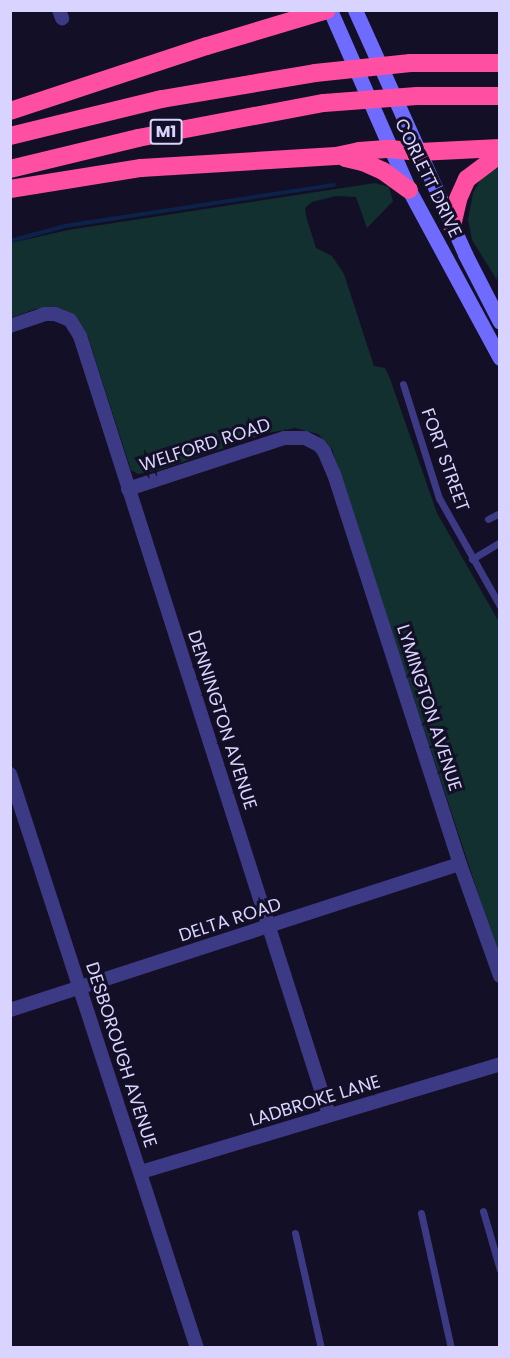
<!DOCTYPE html>
<html>
<head>
<meta charset="utf-8">
<style>
	body { margin:0 }
	#map { position:relative; width:510px; height:1358px; overflow:hidden; background:#130f26; font-family:Poppins,sans-serif }
	div>[style] { position:absolute }
	[style*='--x'] { left:calc(var(--x)*1px); top:calc(var(--y)*1px); width:calc(var(--w)*1px); rotate:calc(var(--a)*1deg) }
	.green>* { inset:0; background:#12302f }
	.stream>* { height:4px; margin:-2px; padding:0 2px; transform-origin:2px; border-radius:2px; background:#0c2248 }
	.lane>* { height:7px; margin:-3.5px; padding:0 3.5px; transform-origin:3.5px; border-radius:3.5px; background:#3d3a85 }
	.street>* { height:14px; margin:-7px; padding:0 7px; transform-origin:7px; border-radius:7px; background:#3d3a85 }
	.secondary>* { height:15px; margin:-7.5px; padding:0 7.5px; transform-origin:7.5px; border-radius:7.5px; background:#6f6bff }
	.highway>* { height:18px; margin:-9px; padding:0 9px; transform-origin:9px; border-radius:9px; background:#ff4fa3 }
	.highway-bridge>* { height:18px; margin:-9px; padding:0 9px; transform-origin:9px; border-radius:9px; background:#ff4fa3 }
	span { translate:-50% -50%; white-space:nowrap; text-align:center; line-height:1.15; -webkit-text-stroke:6px #130f26; paint-order:stroke }
	.shield-label span { padding:2px 4px; background:#130f26; border:2px solid; border-radius:4px; -webkit-text-stroke-width:0 }
	.shield-label { font-size:16px; color:#d9d4ff; font-weight:700 }
	.street-label { font-size:18px; color:#d9d4ff }
	.frame { position:absolute; inset:0; border:12px solid #d9d4ff; pointer-events:none }
</style>
</head>
<body>
<div id="map">
	<div class="green">
		<div style="clip-path:polygon(499px 162px,500px 252px,497px 280px,472px 240px,468px 219px,473px 193px,480px 180px)"></div>
		<div style="clip-path:polygon(375px 183px,389px 187px,393px 201px,367px 228px,356px 197px,336px 196px,312px 202px,305px 208px,306px 216px,316px 248px,332px 256px,344px 274px,372px 360px,374px 366px,385px 368px,389px 376px,437px 513px,499px 622px,499px 957px,332px 449px,318px 434px,295px 428px,268px 433px,156px 471px,138px 474px,131px 470px,88px 337px,72px 317px,54px 310px,35px 309px,11px 318px,11px 243px,68px 230px)"></div>
	</div>
	<div class="stream">
		<div style="--x:10;--y:241;--w:57;--a:-15.3"></div>
		<div style="--x:65;--y:226;--w:272;--a:-8.7"></div>
	</div>
	<div class="lane">
		<div style="--x:403;--y:384;--w:120;--a:72.5"></div>
		<div style="--x:439;--y:498;--w:124;--a:60.5"></div>
		<div style="--x:488;--y:519;--w:13;--a:-27"></div>
		<div style="--x:472;--y:559;--w:33;--a:-31"></div>
		<div style="--x:483;--y:1211;--w:61;--a:73.9"></div>
		<div style="--x:421;--y:1213;--w:138;--a:77.5"></div>
		<div style="--x:295;--y:1233;--w:118;--a:77.3"></div>
	</div>
	<div class="street">
		<div style="--x:59;--y:10;--w:9;--a:69"></div>
		<div style="--x:10;--y:326;--w:36;--a:-19"></div>
		<div style="--x:44;--y:314;--w:11;--a:0"></div>
		<div style="--x:55;--y:314;--w:16;--a:22"></div>
		<div style="--x:70;--y:320;--w:19;--a:58"></div>
		<div style="--x:80;--y:336;--w:818;--a:72.27"></div>
		<div style="--x:128;--y:489;--w:164;--a:-18.1"></div>
		<div style="--x:284;--y:438;--w:21;--a:0"></div>
		<div style="--x:305;--y:438;--w:16;--a:27"></div>
		<div style="--x:319;--y:445;--w:8;--a:50"></div>
		<div style="--x:324;--y:451;--w:25;--a:67"></div>
		<div style="--x:334;--y:474;--w:410;--a:72.1"></div>
		<div style="--x:460;--y:864;--w:119;--a:70.3"></div>
		<div style="--x:10;--y:774;--w:604;--a:71.96"></div>
		<div style="--x:10;--y:1010;--w:473;--a:-18"></div>
		<div style="--x:141;--y:1172;--w:375;--a:-16.7"></div>
	</div>
	<div class="secondary">
		<div style="--x:330;--y:10;--w:197;--a:66.3"></div>
		<div style="--x:409;--y:190;--w:191;--a:61.6"></div>
		<div style="--x:355;--y:10;--w:268;--a:65.7"></div>
		<div style="--x:465;--y:254;--w:76;--a:62.8"></div>
	</div>
	<div class="highway">
		<div style="--x:410;--y:63;--w:90;--a:0"></div>
		<div style="--x:417;--y:96;--w:83;--a:0"></div>
		<div style="--x:10;--y:111;--w:207;--a:-18.3"></div>
		<div style="--x:207;--y:46;--w:125;--a:-16.7"></div>
		<div style="--x:10;--y:136;--w:156;--a:-13.7"></div>
		<div style="--x:162;--y:99;--w:155;--a:-9.6"></div>
		<div style="--x:345;--y:158;--w:18;--a:13"></div>
		<div style="--x:363;--y:162;--w:22;--a:24"></div>
		<div style="--x:383;--y:171;--w:32;--a:36"></div>
		<div style="--x:10;--y:169;--w:132;--a:-13.6"></div>
		<div style="--x:138;--y:138;--w:189;--a:-10.7"></div>
		<div style="--x:10;--y:189;--w:133;--a:-9.1"></div>
		<div style="--x:141;--y:168;--w:195;--a:-3.5"></div>
		<div style="--x:336;--y:156;--w:24;--a:-12"></div>
		<div style="--x:359;--y:151;--w:31;--a:-4"></div>
		<div style="--x:390;--y:149;--w:29;--a:6"></div>
		<div style="--x:419;--y:152;--w:81;--a:-2.8"></div>
		<div style="--x:452;--y:226;--w:28;--a:-77"></div>
		<div style="--x:458;--y:199;--w:22;--a:-66"></div>
		<div style="--x:467;--y:179;--w:41;--a:-37.1"></div>
	</div>
	<div class="highway-bridge">
		<div style="--x:315;--y:73;--w:96;--a:-6"></div>
		<div style="--x:324;--y:103;--w:93;--a:-4.3"></div>
	</div>
	<div class="shield-label">
		<span style="left:166px;top:132px">M1</span>
	</div>
	<div class="street-label">
		<span style="left:428px;top:178px;rotate:64deg">CORLETT DRIVE</span>
		<span style="left:205px;top:445px;rotate:-18deg">WELFORD ROAD</span>
		<span style="left:445px;top:460px;rotate:70deg">FORT STREET</span>
		<span style="left:429px;top:708px;rotate:72deg">LYMINGTON AVENUE</span>
		<span style="left:222px;top:720px;rotate:72deg">DENNINGTON AVENUE</span>
		<span style="left:230px;top:920px;rotate:-18deg">DELTA ROAD</span>
		<span style="left:121px;top:1055px;rotate:72deg">DESBOROUGH AVENUE</span>
		<span style="left:315px;top:1101px;rotate:-17deg">LADBROKE LANE</span>
	</div>
	<div class="frame"></div>
</div>
</body>
</html>
